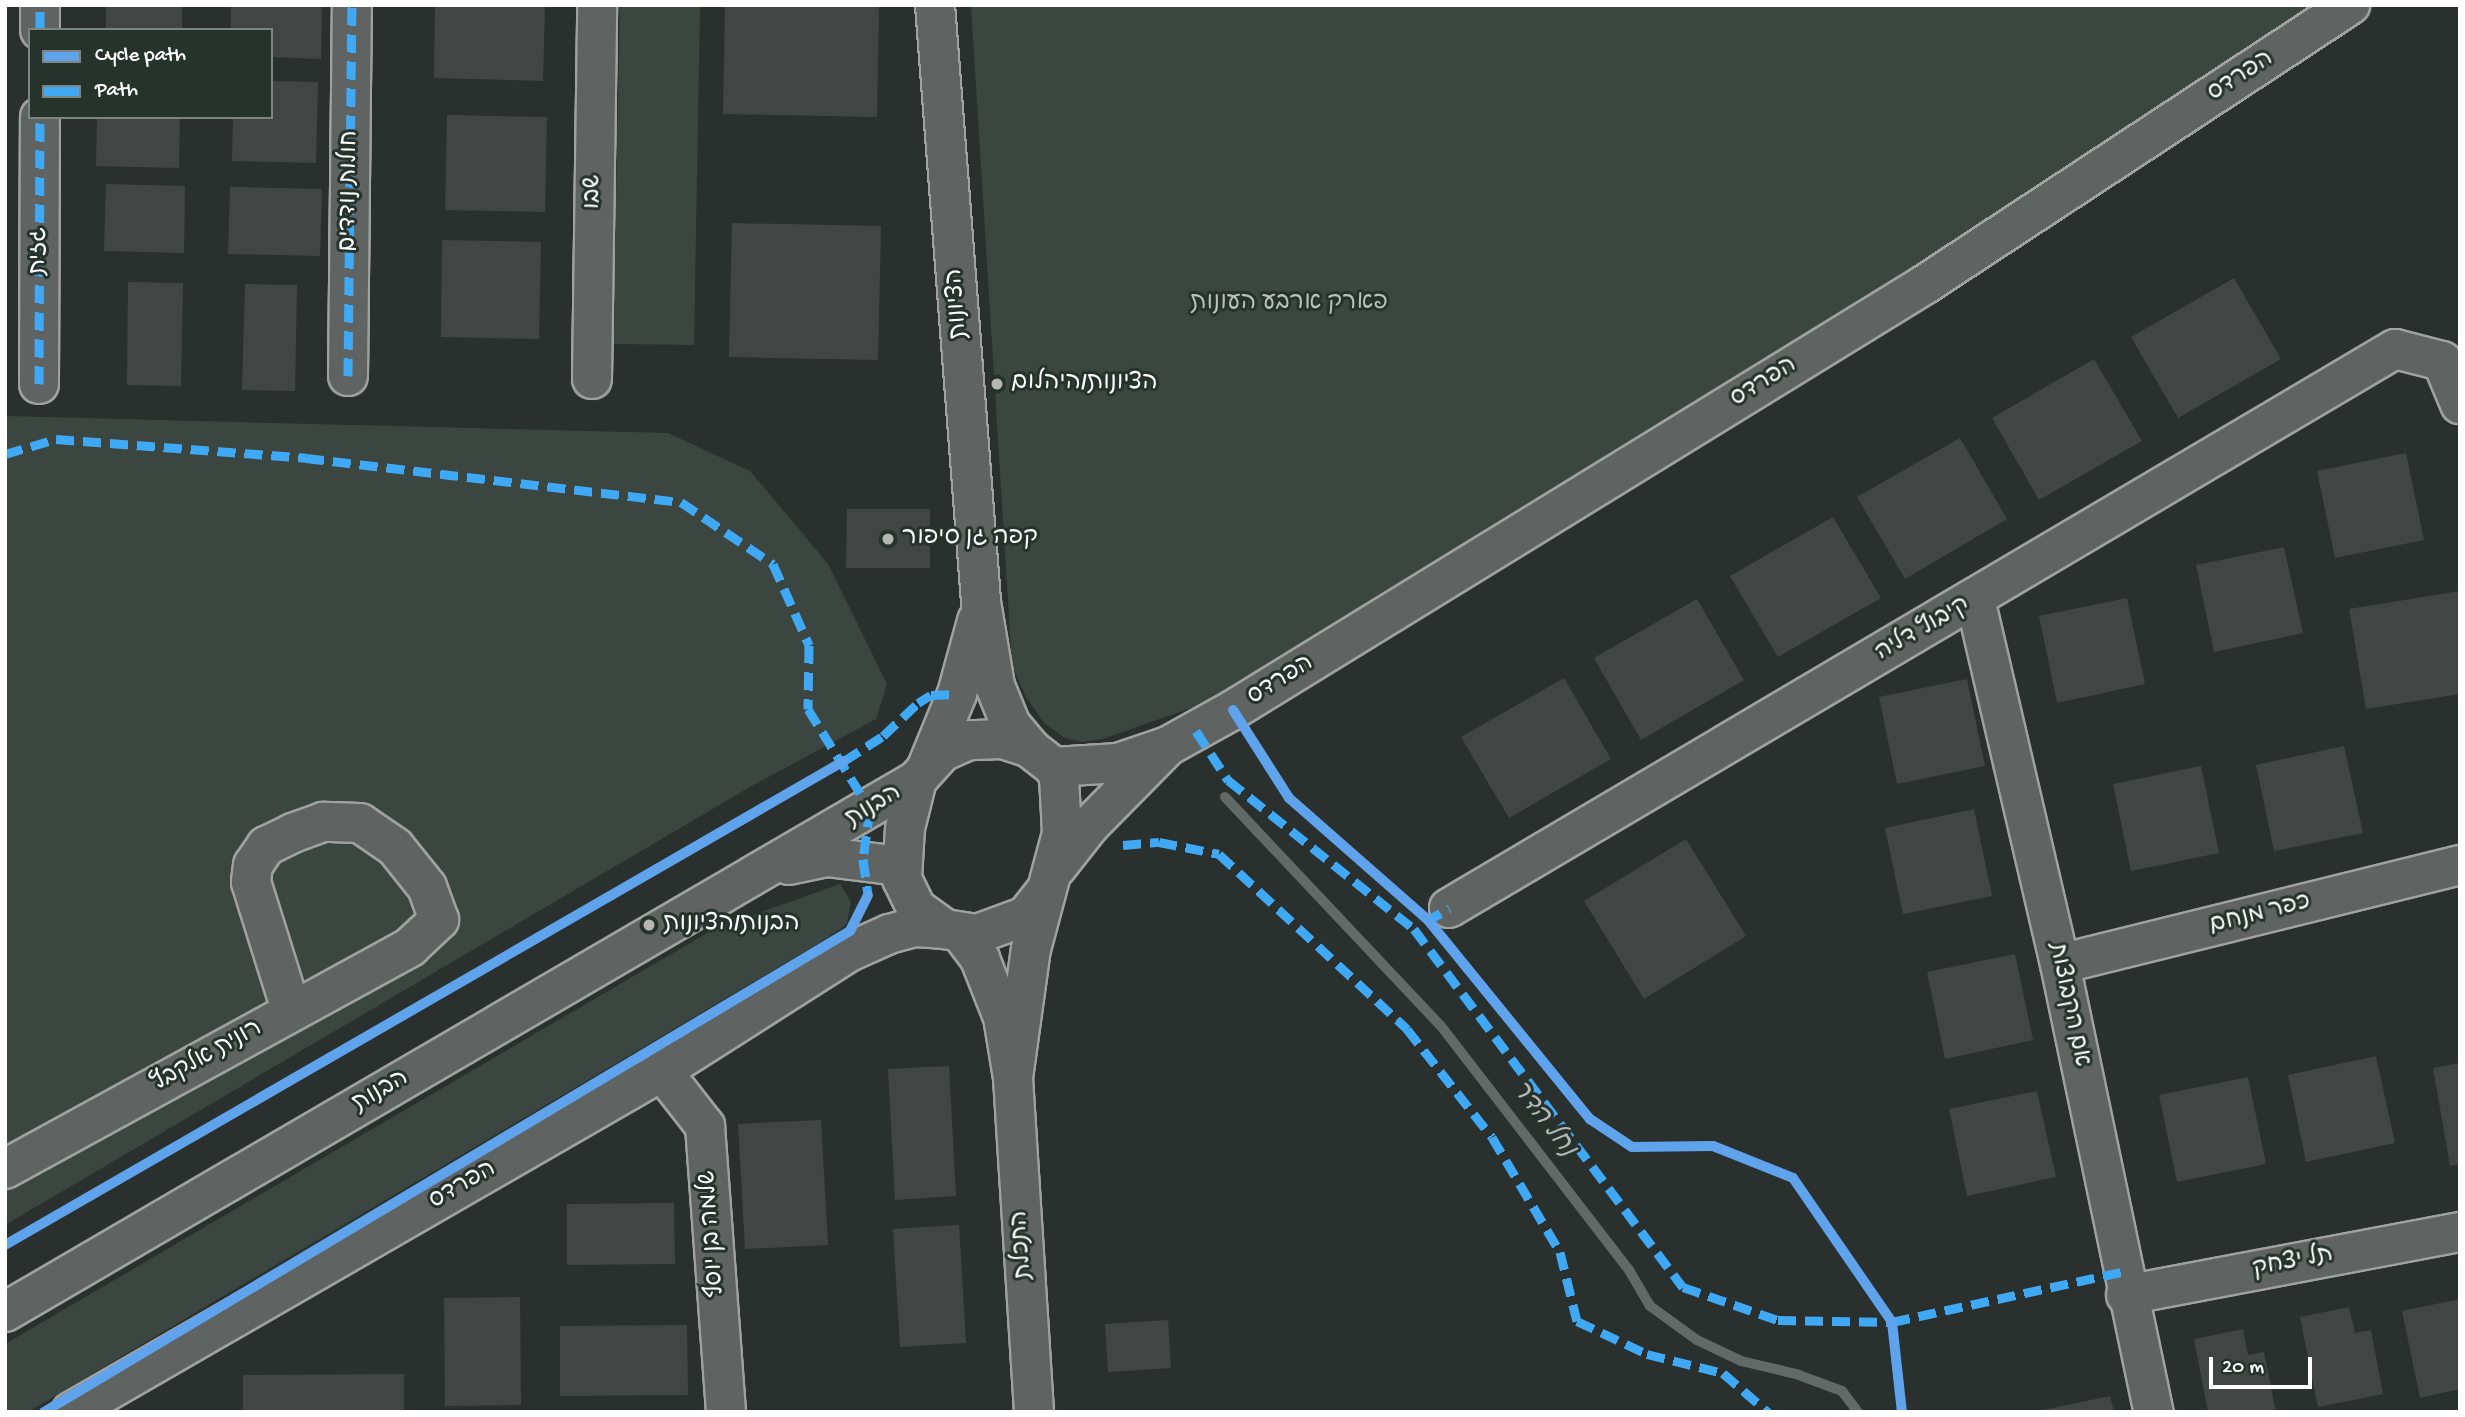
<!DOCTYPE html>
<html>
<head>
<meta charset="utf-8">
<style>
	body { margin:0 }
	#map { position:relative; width:2465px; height:1417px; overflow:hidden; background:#29302d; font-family:"Gochi Hand","Playpen Sans Hebrew",sans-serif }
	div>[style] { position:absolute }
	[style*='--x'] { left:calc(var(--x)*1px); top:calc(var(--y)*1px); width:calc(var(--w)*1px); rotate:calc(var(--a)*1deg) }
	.green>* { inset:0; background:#3b4641 }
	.stream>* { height:10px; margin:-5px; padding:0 5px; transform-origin:5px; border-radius:5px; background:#616a66 }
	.building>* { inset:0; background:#414644 }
	.roads { filter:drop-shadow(2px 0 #9fa2a0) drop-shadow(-2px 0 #9fa2a0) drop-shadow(0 2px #9fa2a0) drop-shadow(0 -2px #9fa2a0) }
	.minor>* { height:38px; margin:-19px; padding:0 19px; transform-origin:19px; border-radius:19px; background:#5f6362 }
	.quiet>* { height:9px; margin-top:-4.5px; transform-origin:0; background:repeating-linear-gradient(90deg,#3fa9f5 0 18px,transparent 0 27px) }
	.cycleway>* { height:10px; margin:-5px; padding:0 5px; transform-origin:5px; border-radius:5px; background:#60a3ed }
	.dots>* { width:19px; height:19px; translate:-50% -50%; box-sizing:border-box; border:4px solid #26332d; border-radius:50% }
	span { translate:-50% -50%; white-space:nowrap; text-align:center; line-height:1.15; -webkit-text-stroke:6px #26332d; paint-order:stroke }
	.street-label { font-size:24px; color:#fff }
	.park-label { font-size:24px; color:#bbbfbe }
	.poi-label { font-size:24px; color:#fff }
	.left { translate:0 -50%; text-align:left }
	.water-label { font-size:26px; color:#b3b8b6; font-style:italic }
	.frame { position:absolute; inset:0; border:7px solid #fff; pointer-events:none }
	.legend { position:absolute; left:28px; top:28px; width:245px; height:91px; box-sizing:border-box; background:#26332d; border:2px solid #7d8581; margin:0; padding:9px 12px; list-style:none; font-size:21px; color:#fff }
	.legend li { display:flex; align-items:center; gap:14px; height:35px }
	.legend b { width:35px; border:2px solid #7d8581 }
	.scale { position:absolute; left:2209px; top:1357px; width:103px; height:32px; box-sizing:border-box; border:4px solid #fff; border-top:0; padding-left:9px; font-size:21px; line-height:24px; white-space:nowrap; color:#fff; -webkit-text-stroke:5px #26332d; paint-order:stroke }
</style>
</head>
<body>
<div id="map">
	<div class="green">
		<div style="clip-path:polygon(620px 5px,700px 5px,694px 345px,613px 344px)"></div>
		<div style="clip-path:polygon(971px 5px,2335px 5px,1219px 698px,1103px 739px,1082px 742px,1065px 738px,1045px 724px,1026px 697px,1012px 665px)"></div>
		<div style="clip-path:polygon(5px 416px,668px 433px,750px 471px,828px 564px,887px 684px,876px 719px,750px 787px,5px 1225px)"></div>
		<div style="clip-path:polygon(840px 884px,851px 902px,847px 924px,824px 940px,28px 1412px,5px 1412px,5px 1344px,714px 929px)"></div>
	</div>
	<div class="stream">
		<div style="--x:1225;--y:797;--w:315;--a:46.7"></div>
		<div style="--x:1441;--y:1026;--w:308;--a:52.4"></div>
		<div style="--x:1629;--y:1270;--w:42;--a:59.7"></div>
		<div style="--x:1650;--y:1306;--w:58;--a:35.9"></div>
		<div style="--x:1697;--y:1340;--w:49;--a:25.5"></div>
		<div style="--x:1741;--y:1361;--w:57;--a:13.3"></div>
		<div style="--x:1796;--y:1374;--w:49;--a:20.3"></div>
		<div style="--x:1842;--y:1391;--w:26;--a:53"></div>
	</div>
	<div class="building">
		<div style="clip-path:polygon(106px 5px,182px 5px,182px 30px,106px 30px)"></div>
		<div style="clip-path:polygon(231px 5px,322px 5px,321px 59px,271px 57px,271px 30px,231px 30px)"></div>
		<div style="clip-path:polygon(435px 5px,545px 5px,543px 81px,434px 78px)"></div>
		<div style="clip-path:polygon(725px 5px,879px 5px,877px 117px,723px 114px)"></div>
		<div style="clip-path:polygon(271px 81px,318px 82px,316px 163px,232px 161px,233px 117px,271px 117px)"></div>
		<div style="clip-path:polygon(447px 115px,547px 117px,545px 212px,445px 210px)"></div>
		<div style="clip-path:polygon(97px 117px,180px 117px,179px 168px,96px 166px)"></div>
		<div style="clip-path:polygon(106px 184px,185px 186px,184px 253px,104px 251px)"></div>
		<div style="clip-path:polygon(230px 187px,322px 189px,320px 256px,228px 254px)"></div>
		<div style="clip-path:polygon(732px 223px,881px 226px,878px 360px,729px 357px)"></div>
		<div style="clip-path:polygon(442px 240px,541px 242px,539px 339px,441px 337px)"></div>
		<div style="clip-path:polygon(2234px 278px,2281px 359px,2178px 418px,2131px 337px)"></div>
		<div style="clip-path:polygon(128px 282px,183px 283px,181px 386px,127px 385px)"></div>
		<div style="clip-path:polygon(245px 284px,297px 285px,295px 391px,242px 390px)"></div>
		<div style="clip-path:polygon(2094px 359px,2142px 441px,2039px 500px,1992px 418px)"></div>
		<div style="clip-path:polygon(1960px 438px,2007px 519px,1905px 579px,1857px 497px)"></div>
		<div style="clip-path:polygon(2406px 453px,2424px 540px,2335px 558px,2317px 471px)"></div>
		<div style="clip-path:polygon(847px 509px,930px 509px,930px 568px,846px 568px)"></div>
		<div style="clip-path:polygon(1833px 517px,1881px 598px,1778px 657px,1730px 576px)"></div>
		<div style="clip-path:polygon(2284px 547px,2303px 633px,2214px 652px,2196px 565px)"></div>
		<div style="clip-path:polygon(2460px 591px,2460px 694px,2366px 709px,2349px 609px)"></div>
		<div style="clip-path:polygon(2127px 598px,2145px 684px,2057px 703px,2039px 616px)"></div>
		<div style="clip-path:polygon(1697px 599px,1744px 680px,1641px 740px,1594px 658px)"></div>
		<div style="clip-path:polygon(1564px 678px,1611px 759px,1509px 818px,1461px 737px)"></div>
		<div style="clip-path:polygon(1967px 679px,1985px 766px,1897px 784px,1879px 697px)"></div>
		<div style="clip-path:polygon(2344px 746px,2363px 833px,2274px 851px,2256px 765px)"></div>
		<div style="clip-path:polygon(2201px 766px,2219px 853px,2131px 871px,2113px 784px)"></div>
		<div style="clip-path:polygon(1974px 809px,1992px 896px,1903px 914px,1885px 828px)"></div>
		<div style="clip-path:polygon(1686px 839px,1746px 936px,1644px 999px,1584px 901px)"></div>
		<div style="clip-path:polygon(2015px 954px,2033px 1040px,1945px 1059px,1927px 972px)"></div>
		<div style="clip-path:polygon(2376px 1056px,2395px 1143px,2306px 1162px,2288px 1075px)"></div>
		<div style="clip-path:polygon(2460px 1063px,2460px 1164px,2450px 1166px,2433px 1068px)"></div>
		<div style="clip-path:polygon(949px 1066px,956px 1196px,895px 1200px,888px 1069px)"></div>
		<div style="clip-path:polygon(2248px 1077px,2266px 1164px,2177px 1182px,2159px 1095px)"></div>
		<div style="clip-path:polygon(2037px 1091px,2056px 1177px,1967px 1196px,1949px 1109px)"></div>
		<div style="clip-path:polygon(821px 1120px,828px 1245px,745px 1249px,738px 1124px)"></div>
		<div style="clip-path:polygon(674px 1203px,675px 1264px,567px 1265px,567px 1204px)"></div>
		<div style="clip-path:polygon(959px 1225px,966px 1343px,900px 1347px,893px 1229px)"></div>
		<div style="clip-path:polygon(520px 1297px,521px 1405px,445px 1406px,444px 1298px)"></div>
		<div style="clip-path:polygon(2460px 1299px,2460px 1389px,2420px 1398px,2402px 1311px)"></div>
		<div style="clip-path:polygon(2349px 1307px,2355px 1333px,2371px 1330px,2383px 1394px,2318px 1407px,2300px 1317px)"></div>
		<div style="clip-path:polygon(1168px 1320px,1171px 1368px,1108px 1372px,1105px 1324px)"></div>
		<div style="clip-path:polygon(687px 1325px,688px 1395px,560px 1396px,560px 1326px)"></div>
		<div style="clip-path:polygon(2243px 1329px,2248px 1355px,2264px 1352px,2276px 1412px,2208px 1412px,2194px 1339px)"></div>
		<div style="clip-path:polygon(404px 1374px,404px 1412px,243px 1412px,243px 1375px)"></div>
		<div style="clip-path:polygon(2110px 1396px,2114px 1412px,2039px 1412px,2038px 1411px)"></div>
	</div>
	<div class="roads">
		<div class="minor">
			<div style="--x:935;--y:5;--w:599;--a:85.59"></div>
			<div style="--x:981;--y:602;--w:85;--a:80.5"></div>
			<div style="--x:995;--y:686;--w:42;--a:67.7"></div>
			<div style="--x:1011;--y:725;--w:30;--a:50"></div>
			<div style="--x:40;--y:30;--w:25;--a:-90"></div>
			<div style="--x:348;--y:376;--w:371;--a:-89.4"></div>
			<div style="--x:592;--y:379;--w:374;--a:-89.2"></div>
			<div style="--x:39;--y:384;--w:267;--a:-89.8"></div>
			<div style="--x:1975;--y:599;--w:375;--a:76.9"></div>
			<div style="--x:2060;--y:964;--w:458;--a:78.2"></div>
			<div style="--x:927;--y:767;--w:79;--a:-67.7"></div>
			<div style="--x:957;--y:694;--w:76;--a:-74.7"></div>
			<div style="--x:1054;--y:767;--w:64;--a:-3.6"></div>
			<div style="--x:1118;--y:763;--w:53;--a:-18.8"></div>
			<div style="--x:1168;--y:746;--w:74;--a:-29"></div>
			<div style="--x:1233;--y:710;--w:811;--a:-31.59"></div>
			<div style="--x:1924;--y:285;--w:510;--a:-33.32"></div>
			<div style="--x:789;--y:865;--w:39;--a:-12"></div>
			<div style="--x:827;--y:857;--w:74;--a:7"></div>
			<div style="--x:1056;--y:868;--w:55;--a:-51.7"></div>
			<div style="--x:1090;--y:825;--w:105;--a:-45.4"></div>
			<div style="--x:1449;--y:908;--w:1099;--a:-30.58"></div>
			<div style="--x:2395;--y:349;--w:49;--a:14.3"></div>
			<div style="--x:2442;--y:361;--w:47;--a:67.3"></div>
			<div style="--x:960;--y:932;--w:34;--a:53"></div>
			<div style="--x:980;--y:959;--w:62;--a:68.4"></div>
			<div style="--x:1003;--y:1017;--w:62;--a:80.7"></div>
			<div style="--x:1013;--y:1078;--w:335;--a:86.4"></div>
			<div style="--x:2060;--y:964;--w:412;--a:-13.9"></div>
			<div style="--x:662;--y:1071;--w:70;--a:52"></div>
			<div style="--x:705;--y:1126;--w:287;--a:85.8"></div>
			<div style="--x:1013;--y:1078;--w:130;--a:-82.1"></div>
			<div style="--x:1031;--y:949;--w:120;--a:-75"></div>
			<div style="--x:1062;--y:833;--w:56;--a:-93.1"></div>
			<div style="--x:1059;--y:777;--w:11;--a:-117"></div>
			<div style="--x:1054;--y:767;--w:31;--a:-142"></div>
			<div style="--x:1030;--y:748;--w:29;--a:-162"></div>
			<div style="--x:1002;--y:739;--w:33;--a:178"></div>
			<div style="--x:969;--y:740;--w:30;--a:156"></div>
			<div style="--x:942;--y:752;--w:38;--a:132"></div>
			<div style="--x:917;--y:780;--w:49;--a:104"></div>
			<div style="--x:905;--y:828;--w:51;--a:93.4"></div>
			<div style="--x:902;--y:879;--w:32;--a:64"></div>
			<div style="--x:916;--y:908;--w:36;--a:36"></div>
			<div style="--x:945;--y:929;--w:32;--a:9"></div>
			<div style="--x:977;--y:934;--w:52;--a:-20.2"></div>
			<div style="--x:1026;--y:916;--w:33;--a:-52"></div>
			<div style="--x:5;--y:1169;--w:462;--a:-28.7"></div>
			<div style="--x:410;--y:947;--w:40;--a:-43"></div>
			<div style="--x:439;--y:920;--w:35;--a:-110"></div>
			<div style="--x:427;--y:887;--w:51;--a:-128.7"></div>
			<div style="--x:395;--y:847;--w:42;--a:-145.6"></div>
			<div style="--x:360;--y:823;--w:37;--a:-178"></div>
			<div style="--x:323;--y:822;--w:32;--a:160"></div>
			<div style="--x:293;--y:833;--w:30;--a:154"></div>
			<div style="--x:266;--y:846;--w:23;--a:124"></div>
			<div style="--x:253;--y:865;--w:17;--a:97"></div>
			<div style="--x:251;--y:882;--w:134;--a:72.6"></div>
			<div style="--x:2126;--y:1295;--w:340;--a:-10.7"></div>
			<div style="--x:5;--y:1312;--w:1056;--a:-30.26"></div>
			<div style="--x:71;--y:1412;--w:682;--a:-29.98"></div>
			<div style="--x:662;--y:1071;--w:222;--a:-32.5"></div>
			<div style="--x:849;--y:952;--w:44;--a:-24.2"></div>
			<div style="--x:889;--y:934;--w:28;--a:-15"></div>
			<div style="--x:916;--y:927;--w:29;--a:4"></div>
		</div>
	</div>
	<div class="quiet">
		<div style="--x:40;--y:30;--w:25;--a:-90"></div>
		<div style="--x:348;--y:376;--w:371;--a:-89.4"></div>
		<div style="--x:39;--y:384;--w:267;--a:-89.8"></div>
		<div style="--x:5;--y:454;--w:53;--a:-16.4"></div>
		<div style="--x:56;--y:439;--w:251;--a:4.3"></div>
		<div style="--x:306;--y:458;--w:378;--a:6.7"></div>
		<div style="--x:681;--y:502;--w:111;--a:34"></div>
		<div style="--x:773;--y:564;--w:89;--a:66"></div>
		<div style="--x:809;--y:645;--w:64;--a:90.9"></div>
		<div style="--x:808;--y:709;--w:118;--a:58.2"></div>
		<div style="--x:870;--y:809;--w:50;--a:98"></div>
		<div style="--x:863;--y:859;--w:36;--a:82"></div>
		<div style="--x:1196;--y:731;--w:59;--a:56.9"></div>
		<div style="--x:1228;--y:780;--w:238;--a:38.7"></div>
		<div style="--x:1414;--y:929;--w:448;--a:53.1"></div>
		<div style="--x:1683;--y:1287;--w:101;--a:19.2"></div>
		<div style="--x:1778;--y:1320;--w:114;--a:1"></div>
		<div style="--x:1892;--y:1322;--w:235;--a:-12.3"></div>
		<div style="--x:844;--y:761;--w:46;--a:-32.7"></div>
		<div style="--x:883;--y:736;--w:48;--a:-43.3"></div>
		<div style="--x:918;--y:703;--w:15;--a:-32"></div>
		<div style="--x:931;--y:695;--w:26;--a:-2"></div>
		<div style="--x:1123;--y:845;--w:36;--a:-5"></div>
		<div style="--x:1159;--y:842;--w:61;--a:11.3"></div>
		<div style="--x:1219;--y:854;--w:257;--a:42.9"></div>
		<div style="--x:1407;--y:1029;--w:137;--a:51.8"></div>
		<div style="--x:1492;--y:1137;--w:134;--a:59.4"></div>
		<div style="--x:1560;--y:1252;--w:71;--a:76.2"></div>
		<div style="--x:1577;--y:1321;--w:77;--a:25.2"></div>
		<div style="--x:1647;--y:1354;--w:78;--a:14"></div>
		<div style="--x:1723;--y:1373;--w:60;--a:40.9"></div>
		<div style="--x:1425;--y:922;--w:28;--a:-30"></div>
	</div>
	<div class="cycleway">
		<div style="--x:1233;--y:710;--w:104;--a:57.5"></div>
		<div style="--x:1289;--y:798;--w:185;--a:41.3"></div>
		<div style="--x:1428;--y:920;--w:257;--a:50.9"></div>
		<div style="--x:1590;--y:1119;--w:50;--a:33.7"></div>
		<div style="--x:1632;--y:1147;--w:81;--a:-0.7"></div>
		<div style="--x:1713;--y:1146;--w:86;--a:21.8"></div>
		<div style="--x:1793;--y:1178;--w:175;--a:55.5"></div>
		<div style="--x:1892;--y:1322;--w:91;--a:83.7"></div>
		<div style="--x:5;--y:1245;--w:969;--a:-29.98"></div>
		<div style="--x:44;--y:1412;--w:939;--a:-30.83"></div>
		<div style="--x:850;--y:931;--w:40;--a:-63.4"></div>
	</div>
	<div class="dots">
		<div style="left:997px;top:384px;background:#b4b7b6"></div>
		<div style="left:888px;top:539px;background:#b4b7b6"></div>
		<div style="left:649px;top:925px;background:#b4b7b6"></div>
	</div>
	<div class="street-label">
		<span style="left:2241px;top:77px;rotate:-33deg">הפרדס</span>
		<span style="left:350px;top:191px;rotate:-89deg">חולות נודדים</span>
		<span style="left:594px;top:192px;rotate:-89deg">שבו</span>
		<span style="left:40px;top:251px;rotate:-90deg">גזית</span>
		<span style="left:958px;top:304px;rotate:-94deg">הציונות</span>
		<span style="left:1764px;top:383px;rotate:-32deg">הפרדס</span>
		<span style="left:1923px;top:630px;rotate:-30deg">קיבוץ דליה</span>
		<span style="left:1281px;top:681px;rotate:-32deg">הפרדס</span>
		<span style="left:874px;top:807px;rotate:-31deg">הבנות</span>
		<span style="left:2260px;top:915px;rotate:-14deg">כפר מנחם</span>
		<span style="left:2068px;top:1005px;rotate:78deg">אם הקבוצות</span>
		<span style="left:207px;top:1057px;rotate:-29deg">רונית אלקבץ</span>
		<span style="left:381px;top:1092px;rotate:-30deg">הבנות</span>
		<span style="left:463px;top:1186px;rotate:-30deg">הפרדס</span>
		<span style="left:713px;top:1234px;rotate:-94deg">שלמה בן יוסף</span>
		<span style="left:1023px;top:1245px;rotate:-94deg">התכלת</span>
		<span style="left:2293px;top:1263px;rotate:-11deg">תל יצחק</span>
	</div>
	<div class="park-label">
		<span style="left:1289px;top:304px">פארק ארבע העונות</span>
	</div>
	<div class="poi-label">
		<span class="left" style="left:1011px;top:384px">הציונות/היהלום</span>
		<span class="left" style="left:902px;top:539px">קפה גן סיפור</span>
		<span class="left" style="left:663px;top:925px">הבנות/הציונות</span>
	</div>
	<div class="water-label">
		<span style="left:1542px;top:1120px;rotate:52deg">נחל הדר</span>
	</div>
	<div class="frame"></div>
	<ul class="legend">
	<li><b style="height:9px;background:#60a3ed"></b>Cycle path</li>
	<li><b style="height:9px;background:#3fa9f5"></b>Path</li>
	</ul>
	<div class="scale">20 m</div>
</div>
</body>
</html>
